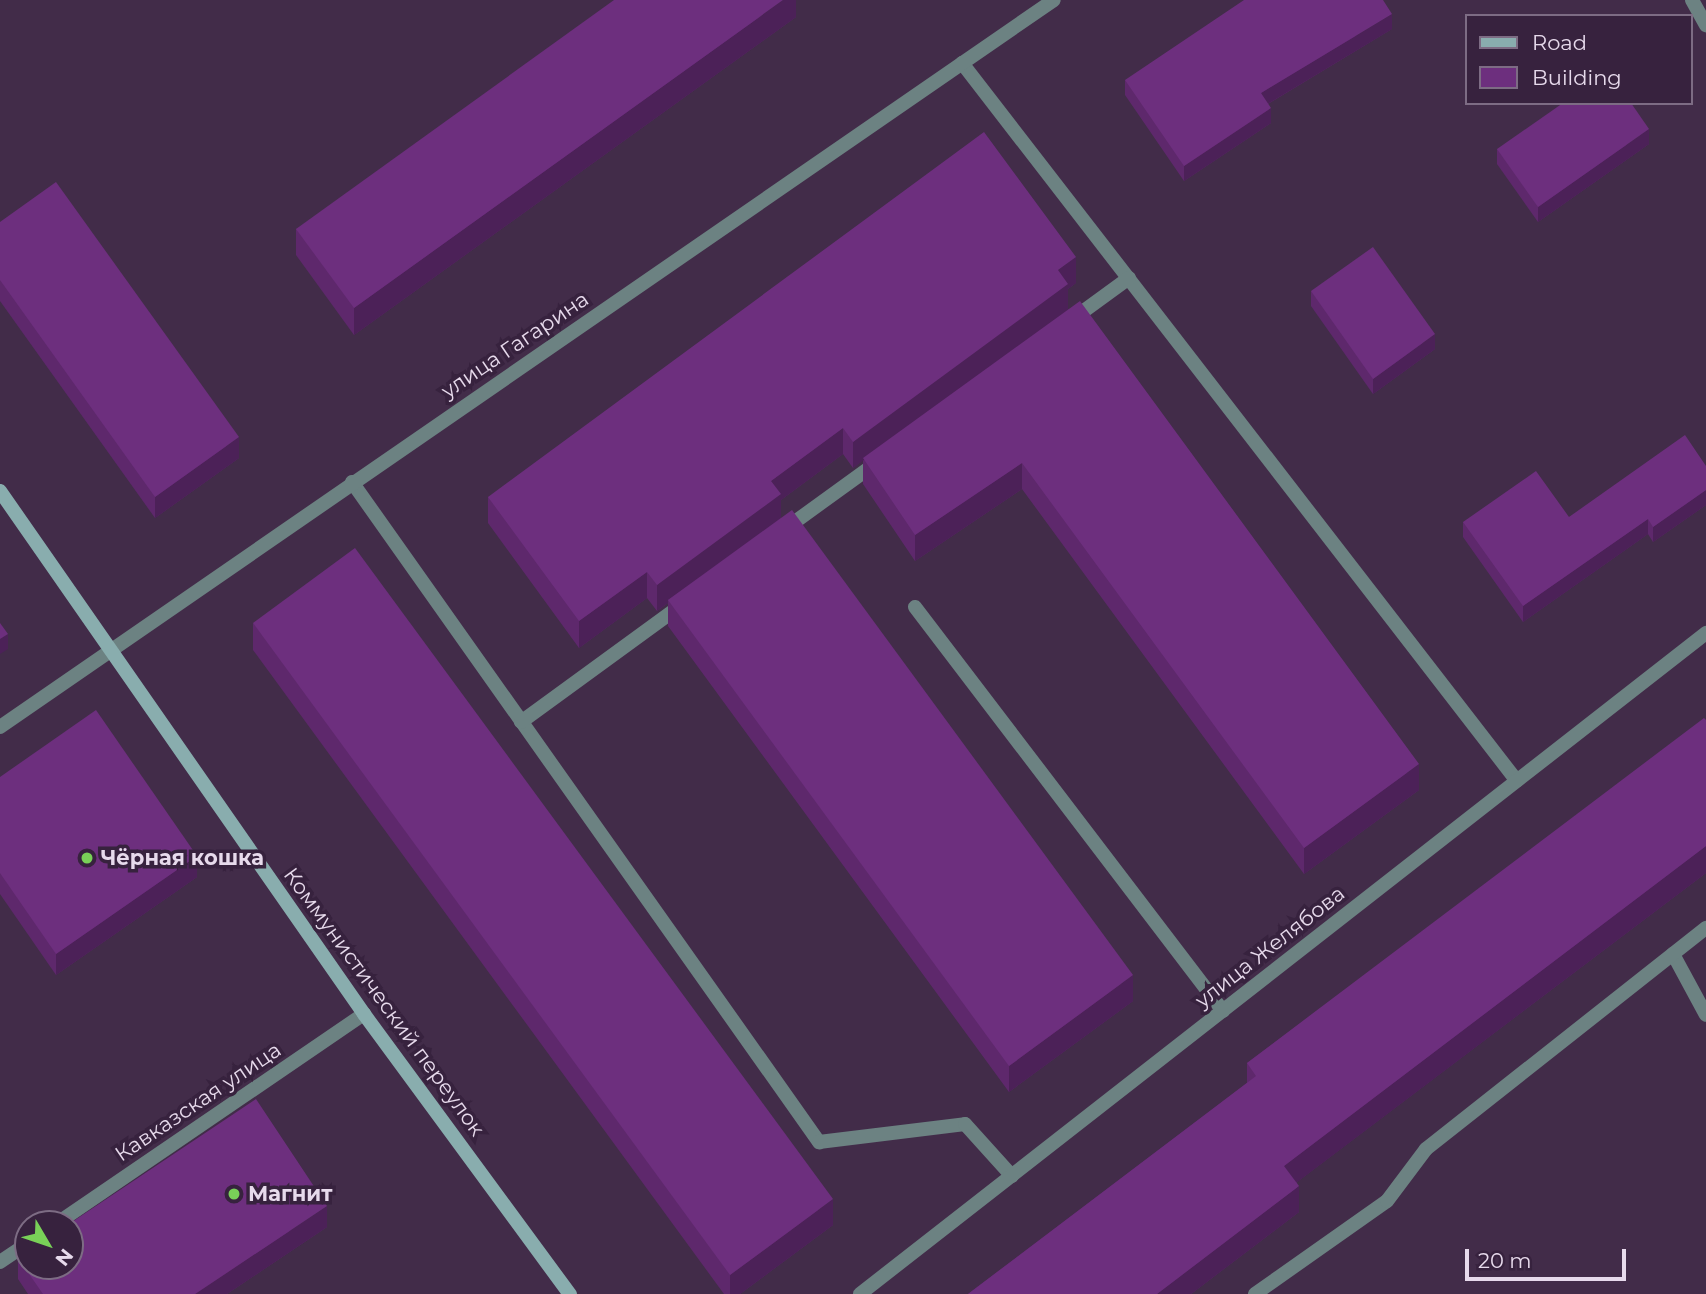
<!DOCTYPE html>
<html>
<head>
<meta charset="utf-8">
<style>
	body { margin:0 }
	#map { position:relative; width:1706px; height:1294px; overflow:hidden; background:#422c49; font-family:Montserrat,sans-serif }
	div>[style] { position:absolute }
	[style*='--x'] { left:calc(var(--x)*1px); top:calc(var(--y)*1px); width:calc(var(--w)*1px); rotate:calc(var(--a)*1deg) }
	.lane>* { height:14px; margin:-7px; padding:0 7px; transform-origin:7px; border-radius:7px; background:#6c8282 }
	.street>* { height:14px; margin:-7px; padding:0 7px; transform-origin:7px; border-radius:7px; background:#6c8282 }
	.secondary>* { height:14px; margin:-7px; padding:0 7px; transform-origin:7px; border-radius:7px; background:#89adae }
	.wall>* { inset:0; background:#5e286c }
	.shaded-wall>* { inset:0; background:#4c2158 }
	.building>* { inset:0; background:#6d2f7e }
	.dots>* { width:19px; height:19px; translate:-50% -50%; box-sizing:border-box; border:4px solid #37223e; border-radius:50% }
	span { translate:-50% -50%; white-space:nowrap; text-align:center; line-height:1.15; -webkit-text-stroke:7px #37223e; paint-order:stroke }
	.street-label { font-size:21px; color:#e7daec }
	.poi-label { font-size:21px; color:#e7daec; font-weight:700 }
	.left { translate:0 -50%; text-align:left }
	.legend { position:absolute; left:1465px; top:14px; width:228px; height:91px; box-sizing:border-box; background:#37223e; border:2px solid #7d6c84; margin:0; padding:9px 12px; list-style:none; font-size:21px; color:#e7daec }
	.legend li { display:flex; align-items:center; gap:14px; height:35px }
	.legend b { width:35px; border:2px solid #7d6c84 }
	.north { position:absolute; left:14px; top:1210px; width:70px; height:70px; box-sizing:border-box; background:#37223e; border:2px solid #7d6c84; border-radius:50%; rotate:129deg; font-size:19px; font-weight:700; line-height:28px; text-align:center; color:#e7daec }
	.north::after { content:''; display:block; margin:auto; width:24px; height:32px; background:#79d158; clip-path:polygon(50% 0,100% 100%,50% 72%,0 100%) }
	.scale { position:absolute; left:1465px; top:1249px; width:161px; height:32px; box-sizing:border-box; border:4px solid #e7daec; border-top:0; padding-left:9px; font-size:21px; line-height:24px; white-space:nowrap; color:#e7daec; -webkit-text-stroke:5px #37223e; paint-order:stroke }
</style>
</head>
<body>
<div id="map">
	<div class="lane">
		<div style="--x:962;--y:63;--w:907;--a:52.3"></div>
		<div style="--x:1070;--y:321;--w:73;--a:-36.1"></div>
		<div style="--x:352;--y:482;--w:809;--a:54.72"></div>
		<div style="--x:819;--y:1142;--w:147;--a:-7"></div>
		<div style="--x:965;--y:1124;--w:70;--a:47.9"></div>
		<div style="--x:785;--y:529;--w:116;--a:-35.9"></div>
		<div style="--x:915;--y:607;--w:508;--a:52.68"></div>
		<div style="--x:521;--y:722;--w:202;--a:-36.1"></div>
		<div style="--x:1673;--y:954;--w:69;--a:61.6"></div>
		<div style="--x:1255;--y:1294;--w:161;--a:-35.2"></div>
		<div style="--x:1387;--y:1201;--w:65;--a:-53.1"></div>
		<div style="--x:1426;--y:1149;--w:357;--a:-38.3"></div>
	</div>
	<div class="street">
		<div style="--x:1692;--y:0;--w:29;--a:61"></div>
		<div style="--x:0;--y:727;--w:1280;--a:-34.6"></div>
		<div style="--x:56;--y:1224;--w:373;--a:-34.3"></div>
		<div style="--x:0;--y:1262;--w:34;--a:-34"></div>
		<div style="--x:860;--y:1294;--w:1074;--a:-38"></div>
	</div>
	<div class="secondary">
		<div style="--x:0;--y:491;--w:637;--a:55.16"></div>
		<div style="--x:364;--y:1014;--w:348;--a:53.7"></div>
	</div>
	<div class="wall">
		<div style="clip-path:polygon(796px 0,796px 17px,354px 335px,296px 255px,296px 229px)"></div>
		<div style="clip-path:polygon(1392px 29px,1268px 104px,1271px 123px,1184px 181px,1125px 95px,1125px 80px)"></div>
		<div style="clip-path:polygon(1649px 144px,1538px 222px,1497px 164px,1497px 149px)"></div>
		<div style="clip-path:polygon(0 222px,239px 458px,155px 518px,0 301px)"></div>
		<div style="clip-path:polygon(1076px 283px,1068px 289px,1068px 309px,1419px 790px,1304px 874px,1022px 489px,915px 561px,863px 484px,863px 460px,853px 468px,843px 454px,781px 500px,781px 518px,1133px 1001px,1009px 1092px,668px 626px,668px 603px,657px 611px,647px 598px,579px 648px,488px 523px,488px 497px)"></div>
		<div style="clip-path:polygon(1311px 291px,1435px 349px,1373px 394px,1311px 306px)"></div>
		<div style="clip-path:polygon(1706px 466px,1706px 505px,1653px 542px,1648px 534px,1523px 622px,1463px 537px,1463px 522px,1569px 517px)"></div>
		<div style="clip-path:polygon(253px 623px,833px 1225px,740px 1294px,724px 1294px,253px 650px)"></div>
		<div style="clip-path:polygon(1706px 720px,1706px 873px,1297px 1182px,1299px 1212px,1191px 1294px,968px 1294px,1247px 1083px,1247px 1063px)"></div>
		<div style="clip-path:polygon(0 777px,197px 877px,56px 975px,0 894px)"></div>
		<div style="clip-path:polygon(327px 1227px,227px 1294px,28px 1294px,18px 1279px,18px 1258px)"></div>
	</div>
	<div class="shaded-wall">
		<div style="clip-path:polygon(783px 0,796px 0,796px 17px,354px 335px,354px 308px)"></div>
		<div style="clip-path:polygon(1392px 14px,1392px 29px,1261px 108px,1261px 93px)"></div>
		<div style="clip-path:polygon(1271px 108px,1271px 123px,1184px 181px,1184px 166px)"></div>
		<div style="clip-path:polygon(1649px 129px,1649px 144px,1538px 222px,1538px 207px)"></div>
		<div style="clip-path:polygon(1076px 257px,1076px 283px,1068px 289px,1068px 311px,853px 468px,853px 442px,1058px 270px)"></div>
		<div style="clip-path:polygon(1435px 334px,1435px 349px,1373px 394px,1373px 379px)"></div>
		<div style="clip-path:polygon(843px 428px,843px 454px,781px 500px,781px 521px,668px 600px,668px 603px,657px 611px,657px 585px,771px 481px)"></div>
		<div style="clip-path:polygon(239px 437px,239px 458px,155px 518px,155px 497px)"></div>
		<div style="clip-path:polygon(1022px 463px,1022px 489px,915px 561px,915px 535px)"></div>
		<div style="clip-path:polygon(1706px 490px,1706px 505px,1653px 542px,1653px 527px)"></div>
		<div style="clip-path:polygon(1648px 519px,1648px 534px,1523px 622px,1523px 606px)"></div>
		<div style="clip-path:polygon(647px 572px,647px 598px,579px 648px,579px 621px)"></div>
		<div style="clip-path:polygon(8px 634px,8px 649px,0 654px,0 639px)"></div>
		<div style="clip-path:polygon(1419px 764px,1419px 790px,1304px 874px,1304px 848px)"></div>
		<div style="clip-path:polygon(1706px 846px,1706px 873px,1284px 1192px,1284px 1166px)"></div>
		<div style="clip-path:polygon(197px 856px,197px 877px,56px 975px,56px 954px)"></div>
		<div style="clip-path:polygon(1133px 975px,1133px 1001px,1009px 1092px,1009px 1066px)"></div>
		<div style="clip-path:polygon(1299px 1186px,1299px 1212px,1191px 1294px,1157px 1294px)"></div>
		<div style="clip-path:polygon(833px 1199px,833px 1225px,740px 1294px,730px 1294px,730px 1275px)"></div>
		<div style="clip-path:polygon(327px 1206px,327px 1227px,227px 1294px,195px 1294px)"></div>
	</div>
	<div class="building">
		<div style="clip-path:polygon(614px 0,783px 0,354px 308px,296px 229px)"></div>
		<div style="clip-path:polygon(1244px 0,1383px 0,1392px 14px,1261px 93px,1271px 108px,1184px 166px,1125px 80px)"></div>
		<div style="clip-path:polygon(1563px 103px,1631px 103px,1649px 129px,1538px 207px,1497px 149px)"></div>
		<div style="clip-path:polygon(984px 132px,1076px 257px,1058px 270px,1068px 284px,853px 442px,843px 428px,771px 481px,781px 494px,657px 585px,647px 572px,579px 621px,488px 497px)"></div>
		<div style="clip-path:polygon(56px 182px,239px 437px,155px 497px,0 280px,0 222px)"></div>
		<div style="clip-path:polygon(1373px 247px,1435px 334px,1373px 379px,1311px 291px)"></div>
		<div style="clip-path:polygon(1080px 301px,1419px 764px,1304px 848px,1022px 463px,915px 535px,863px 458px)"></div>
		<div style="clip-path:polygon(1685px 435px,1706px 466px,1706px 490px,1653px 527px,1648px 519px,1523px 606px,1463px 522px,1536px 471px,1569px 517px)"></div>
		<div style="clip-path:polygon(792px 510px,1133px 975px,1009px 1066px,668px 600px)"></div>
		<div style="clip-path:polygon(355px 548px,833px 1199px,730px 1275px,253px 623px)"></div>
		<div style="clip-path:polygon(0 623px,8px 634px,0 639px)"></div>
		<div style="clip-path:polygon(96px 710px,197px 856px,56px 954px,0 873px,0 777px)"></div>
		<div style="clip-path:polygon(1704px 718px,1706px 720px,1706px 846px,1284px 1166px,1299px 1186px,1157px 1294px,968px 1294px,1256px 1076px,1247px 1063px)"></div>
		<div style="clip-path:polygon(256px 1099px,327px 1206px,195px 1294px,43px 1294px,18px 1258px,28px 1251px,28px 1266px,70px 1266px,70px 1224px,69px 1224px)"></div>
	</div>
	<div class="dots">
		<div style="left:87px;top:858px;background:#79d158"></div>
		<div style="left:234px;top:1194px;background:#79d158"></div>
	</div>
	<div class="street-label">
		<span style="left:515px;top:345px;rotate:-34deg">улица Гагарина</span>
		<span style="left:1270px;top:947px;rotate:-38deg">улица Желябова</span>
		<span style="left:384px;top:1002px;rotate:54deg">Коммунистический переулок</span>
		<span style="left:198px;top:1102px;rotate:-34deg">Кавказская улица</span>
	</div>
	<div class="poi-label">
		<span class="left" style="left:101px;top:858px">Чёрная кошка</span>
		<span class="left" style="left:248px;top:1194px">Магнит</span>
	</div>
	<ul class="legend">
	<li><b style="height:9px;background:#89adae"></b>Road</li>
	<li><b style="height:19px;background:#6d2f7e"></b>Building</li>
	</ul>
	<div class="north">N</div>
	<div class="scale">20 m</div>
</div>
</body>
</html>
